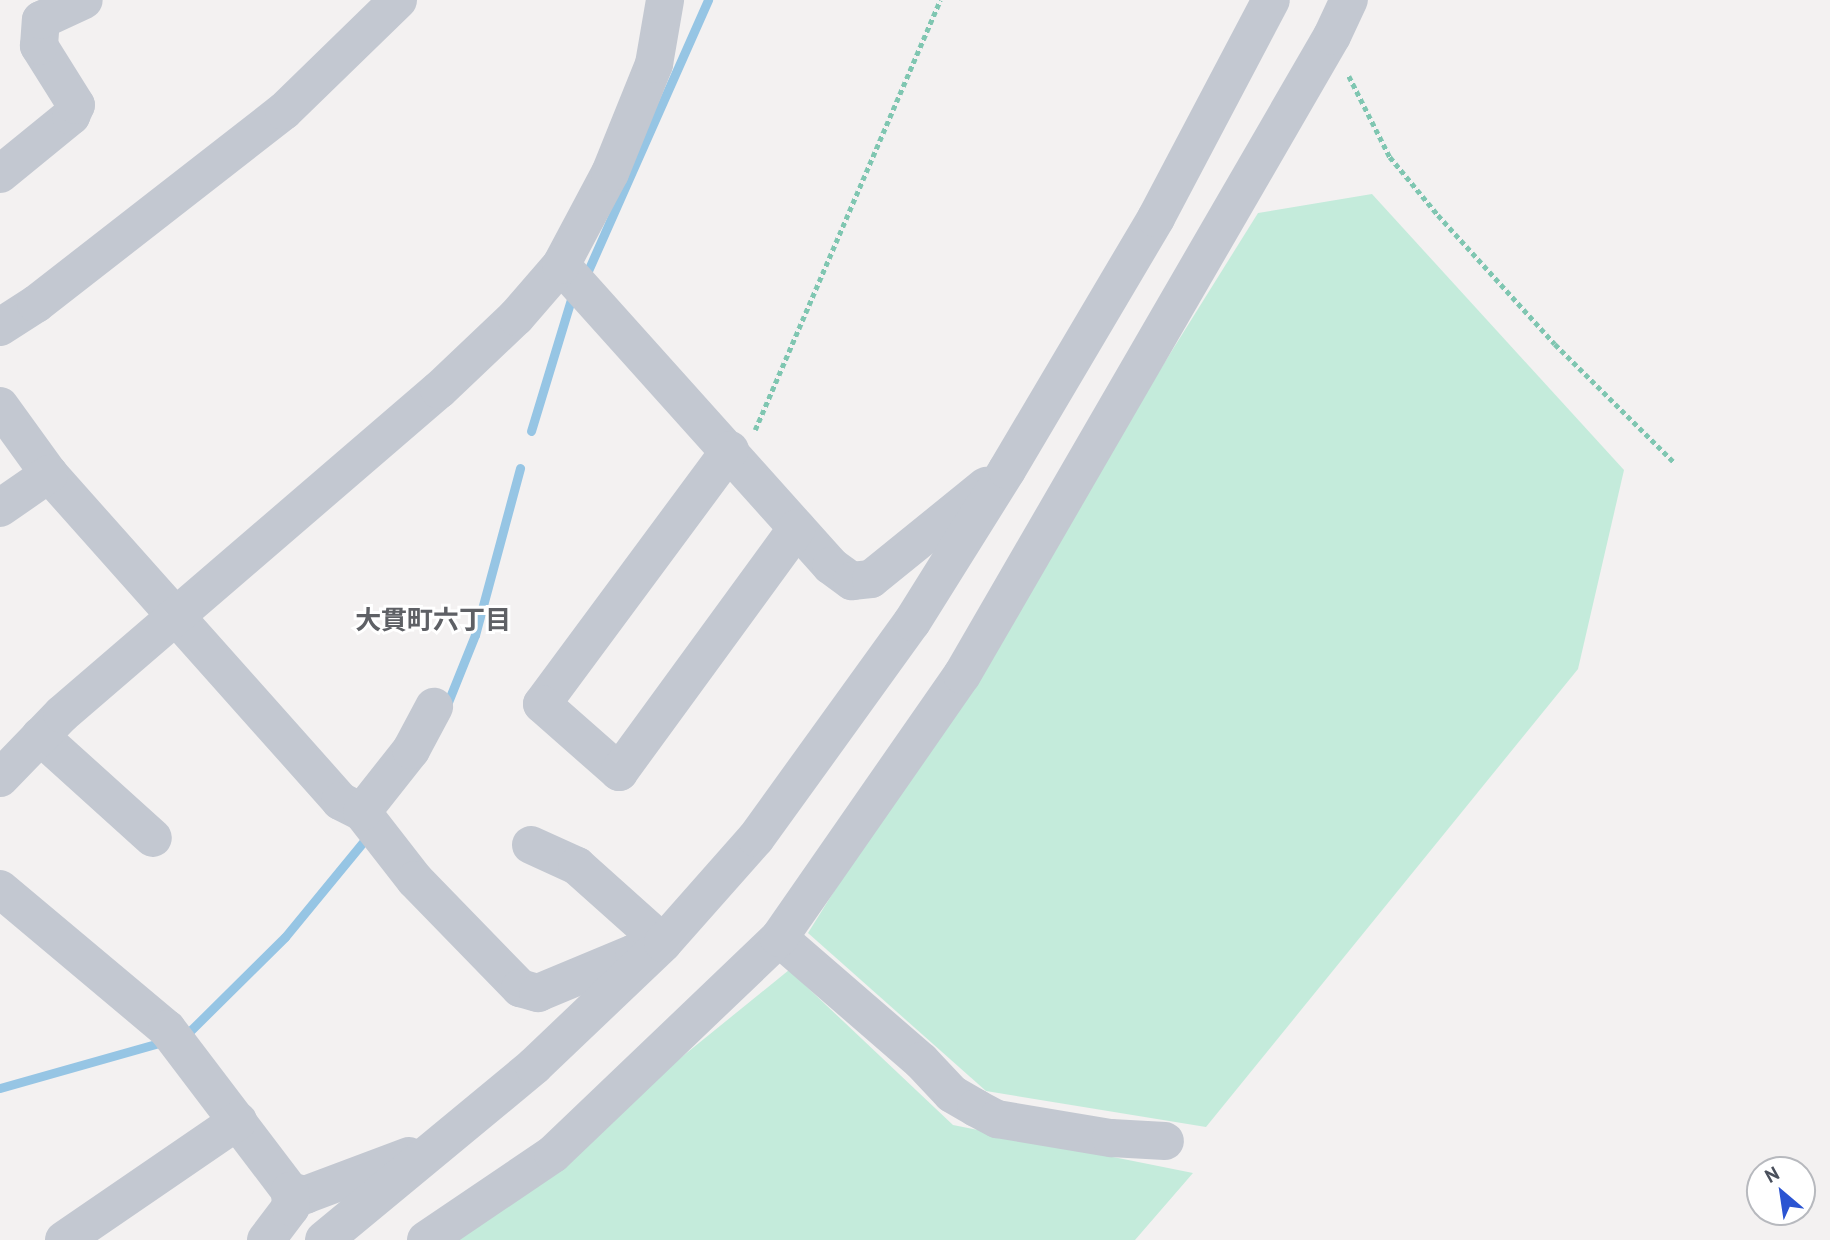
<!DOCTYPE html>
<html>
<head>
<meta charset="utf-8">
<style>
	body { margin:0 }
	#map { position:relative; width:1830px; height:1240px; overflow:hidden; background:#f3f1f1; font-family:"PT Sans","Noto Sans JP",sans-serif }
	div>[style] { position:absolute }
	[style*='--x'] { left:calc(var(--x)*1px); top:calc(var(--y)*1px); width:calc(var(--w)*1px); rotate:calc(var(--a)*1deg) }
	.green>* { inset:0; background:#c4ebdb }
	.stream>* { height:9px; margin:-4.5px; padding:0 4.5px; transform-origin:4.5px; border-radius:4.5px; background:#96c5e4 }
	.path>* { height:4.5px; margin-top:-2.25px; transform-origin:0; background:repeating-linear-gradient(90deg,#7fc6b1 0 5px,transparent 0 8.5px) }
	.minor>* { height:38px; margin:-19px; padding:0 19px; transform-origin:19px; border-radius:19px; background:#c3c8d1 }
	span { translate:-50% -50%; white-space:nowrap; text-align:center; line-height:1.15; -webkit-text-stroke:6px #fff; paint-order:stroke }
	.neighbourhood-label { font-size:26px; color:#5e6065; font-weight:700 }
	.north { position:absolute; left:1746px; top:1156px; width:70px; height:70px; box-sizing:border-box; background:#fff; border:2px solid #b7b9be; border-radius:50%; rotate:331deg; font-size:19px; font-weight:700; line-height:28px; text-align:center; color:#4a505c }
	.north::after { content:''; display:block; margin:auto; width:24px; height:32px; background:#2b54d2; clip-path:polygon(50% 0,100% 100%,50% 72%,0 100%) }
</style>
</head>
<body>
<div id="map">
	<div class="green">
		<div style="clip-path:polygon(1372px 194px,1624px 470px,1578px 669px,1206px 1127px,986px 1091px,808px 933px,1258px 213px)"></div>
		<div style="clip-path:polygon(789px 970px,953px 1125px,1193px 1173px,1135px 1240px,456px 1240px)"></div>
	</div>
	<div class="stream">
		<div style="--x:587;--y:273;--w:299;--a:-66.1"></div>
		<div style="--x:531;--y:431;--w:141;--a:-73.1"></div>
		<div style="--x:446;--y:707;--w:78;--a:-68.1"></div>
		<div style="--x:475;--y:635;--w:173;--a:-74.9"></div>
		<div style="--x:189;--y:1032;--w:135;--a:-44.7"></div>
		<div style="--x:285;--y:937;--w:129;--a:-50.6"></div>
		<div style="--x:0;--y:1088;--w:169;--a:-15.8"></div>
	</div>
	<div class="path">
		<div style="--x:1349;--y:76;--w:91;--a:63.2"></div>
		<div style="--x:1390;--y:157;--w:75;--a:50.4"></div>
		<div style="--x:1438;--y:215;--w:174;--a:47.8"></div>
		<div style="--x:1555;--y:344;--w:168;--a:44.8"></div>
		<div style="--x:755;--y:430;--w:468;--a:-66.7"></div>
	</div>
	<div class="minor">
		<div style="--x:0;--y:174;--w:92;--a:-39.2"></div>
		<div style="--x:71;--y:116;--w:12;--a:-66"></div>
		<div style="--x:76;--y:105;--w:70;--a:-122.1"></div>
		<div style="--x:39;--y:46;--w:26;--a:-86"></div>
		<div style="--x:41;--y:20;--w:47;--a:-24.9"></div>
		<div style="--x:561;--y:265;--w:404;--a:48.1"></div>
		<div style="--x:831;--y:566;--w:26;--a:36"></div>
		<div style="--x:852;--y:581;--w:19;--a:-6"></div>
		<div style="--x:871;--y:579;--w:148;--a:-39"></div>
		<div style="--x:0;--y:327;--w:43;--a:-32.6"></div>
		<div style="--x:36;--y:304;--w:314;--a:-37.9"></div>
		<div style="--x:284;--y:111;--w:159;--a:-44.2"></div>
		<div style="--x:0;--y:406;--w:84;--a:54.2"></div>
		<div style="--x:49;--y:474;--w:438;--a:48.3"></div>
		<div style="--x:340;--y:801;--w:25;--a:27"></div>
		<div style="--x:362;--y:812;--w:86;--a:52.1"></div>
		<div style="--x:415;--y:880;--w:151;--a:45.8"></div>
		<div style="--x:520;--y:988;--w:19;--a:16"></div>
		<div style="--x:538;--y:993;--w:104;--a:-22.6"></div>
		<div style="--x:634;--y:953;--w:12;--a:5"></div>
		<div style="--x:730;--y:450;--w:316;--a:126.5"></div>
		<div style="--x:542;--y:704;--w:103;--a:41.4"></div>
		<div style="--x:619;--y:772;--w:302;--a:-53.9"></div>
		<div style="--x:0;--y:508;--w:60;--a:-34.8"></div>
		<div style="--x:40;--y:736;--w:152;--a:42.1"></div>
		<div style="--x:0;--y:778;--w:89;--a:-45.9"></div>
		<div style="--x:62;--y:714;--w:497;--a:-40.7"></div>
		<div style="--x:439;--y:390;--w:106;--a:-43.5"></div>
		<div style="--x:516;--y:317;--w:69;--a:-49.1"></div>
		<div style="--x:561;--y:265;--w:104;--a:-62"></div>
		<div style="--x:610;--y:173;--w:118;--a:-68"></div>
		<div style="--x:654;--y:64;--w:65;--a:-80.2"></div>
		<div style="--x:362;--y:812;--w:79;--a:-51.7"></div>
		<div style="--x:411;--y:750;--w:49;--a:-61.9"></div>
		<div style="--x:531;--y:845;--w:51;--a:24.5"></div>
		<div style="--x:577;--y:866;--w:115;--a:41.8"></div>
		<div style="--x:0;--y:889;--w:218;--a:40"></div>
		<div style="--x:167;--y:1029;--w:203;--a:52.8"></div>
		<div style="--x:290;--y:1191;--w:16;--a:15"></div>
		<div style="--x:305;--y:1195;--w:111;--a:-20.6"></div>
		<div style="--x:779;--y:938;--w:188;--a:40.9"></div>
		<div style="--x:921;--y:1061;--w:45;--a:46.8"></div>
		<div style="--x:952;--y:1094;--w:28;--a:30"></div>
		<div style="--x:976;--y:1108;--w:24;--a:28"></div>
		<div style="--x:997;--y:1119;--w:116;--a:9.5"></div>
		<div style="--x:1111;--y:1138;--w:54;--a:3.2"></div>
		<div style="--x:64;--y:1240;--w:211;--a:-34.4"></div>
		<div style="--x:266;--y:1240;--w:41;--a:-52.9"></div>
		<div style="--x:291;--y:1207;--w:16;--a:-94"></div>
		<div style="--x:324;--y:1240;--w:273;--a:-39.6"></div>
		<div style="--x:534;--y:1066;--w:178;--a:-43.6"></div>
		<div style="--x:663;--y:943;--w:140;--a:-48.5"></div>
		<div style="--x:756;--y:838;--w:266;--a:-54.2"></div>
		<div style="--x:912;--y:622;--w:179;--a:-58"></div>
		<div style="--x:1007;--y:470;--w:293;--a:-59.4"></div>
		<div style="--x:1156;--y:218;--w:246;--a:-62.2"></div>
		<div style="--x:426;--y:1240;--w:153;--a:-34.1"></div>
		<div style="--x:553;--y:1154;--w:313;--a:-43.7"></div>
		<div style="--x:779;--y:938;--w:320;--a:-55.2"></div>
		<div style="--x:962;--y:675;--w:738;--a:-59.93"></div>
		<div style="--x:1332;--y:36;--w:40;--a:-65"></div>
	</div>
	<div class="neighbourhood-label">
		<span style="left:433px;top:620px">大貫町六丁目</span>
	</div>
	<div class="north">N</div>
</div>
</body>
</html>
